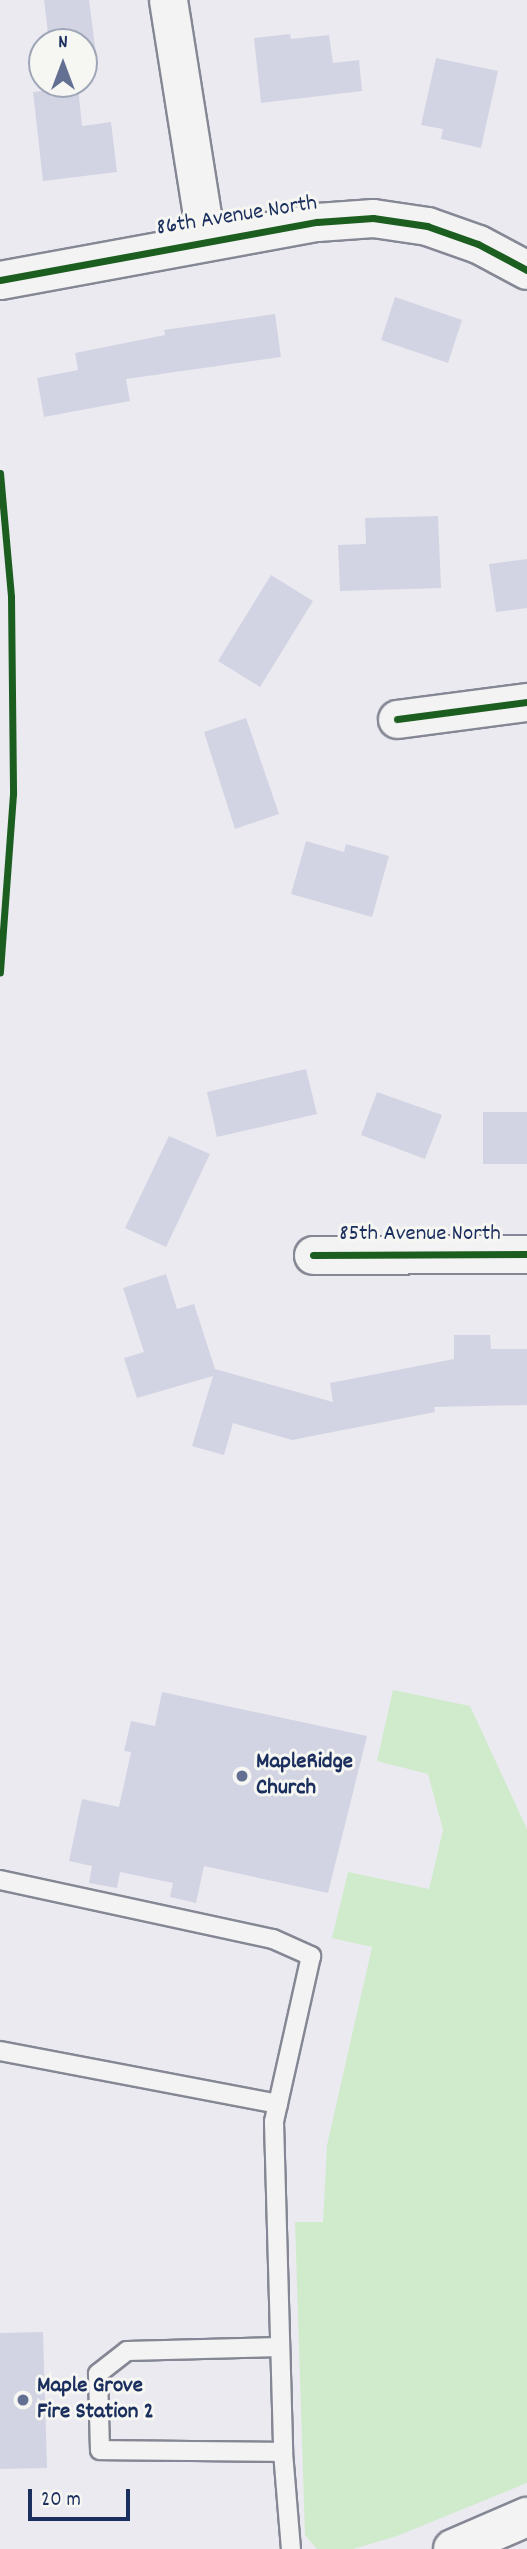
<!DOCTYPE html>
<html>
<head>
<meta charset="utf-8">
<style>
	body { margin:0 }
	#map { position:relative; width:527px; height:2549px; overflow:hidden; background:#ebeaf1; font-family:Dekko,sans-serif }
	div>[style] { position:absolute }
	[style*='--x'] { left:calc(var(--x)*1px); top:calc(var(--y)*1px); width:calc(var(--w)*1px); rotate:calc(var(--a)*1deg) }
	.green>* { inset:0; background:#d0ebcc }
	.building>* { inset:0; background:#d3d4e3 }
	.roads { filter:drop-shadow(2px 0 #858894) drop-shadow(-2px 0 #858894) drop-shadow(0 2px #858894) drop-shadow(0 -2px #858894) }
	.lane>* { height:18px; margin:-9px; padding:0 9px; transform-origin:9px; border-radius:9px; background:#f4f3f3 }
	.street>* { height:37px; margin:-18.5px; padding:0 18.5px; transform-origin:18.5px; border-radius:18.5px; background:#f4f3f3 }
	.secondary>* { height:38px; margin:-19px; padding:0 19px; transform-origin:19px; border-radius:19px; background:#f4f3f3 }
	.cycleway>* { height:7px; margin:-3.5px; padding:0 3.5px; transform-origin:3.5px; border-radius:3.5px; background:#1b5e20 }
	.dots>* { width:19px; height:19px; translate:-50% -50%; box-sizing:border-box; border:4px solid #f6f6f2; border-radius:50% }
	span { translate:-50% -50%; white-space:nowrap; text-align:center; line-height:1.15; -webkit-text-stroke:6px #f6f6f2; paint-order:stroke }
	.street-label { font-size:23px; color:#1b2f5e }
	.poi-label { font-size:23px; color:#1b2f5e; font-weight:700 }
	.left { translate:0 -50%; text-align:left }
	.north { position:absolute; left:28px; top:28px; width:70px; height:70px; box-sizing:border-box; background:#f6f6f2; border:2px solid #9ea6b7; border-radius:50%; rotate:0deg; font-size:19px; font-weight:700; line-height:28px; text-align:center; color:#1b2f5e }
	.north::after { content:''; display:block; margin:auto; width:24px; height:32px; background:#647091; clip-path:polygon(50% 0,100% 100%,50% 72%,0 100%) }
	.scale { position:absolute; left:28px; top:2489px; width:102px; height:32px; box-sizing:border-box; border:4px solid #1b2f5e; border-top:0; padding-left:9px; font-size:21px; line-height:24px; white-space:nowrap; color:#1b2f5e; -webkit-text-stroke:5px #f6f6f2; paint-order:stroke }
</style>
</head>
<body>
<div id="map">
	<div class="green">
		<div style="clip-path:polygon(393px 1690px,470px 1706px,527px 1829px,527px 2483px,397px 2536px,353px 2549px,317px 2549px,305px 2535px,295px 2222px,323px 2222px,327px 2145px,372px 1947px,332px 1938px,348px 1872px,429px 1889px,443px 1830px,428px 1774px,377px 1761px)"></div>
	</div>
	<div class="building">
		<div style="clip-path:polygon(44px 0,89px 0,97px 62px,84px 63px,84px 42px,49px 42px)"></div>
		<div style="clip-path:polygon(290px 34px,291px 39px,329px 35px,333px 63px,359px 60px,362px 91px,261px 103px,254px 38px)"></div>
		<div style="clip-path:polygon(436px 58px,498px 71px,481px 148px,441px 139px,443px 129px,421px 125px)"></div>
		<div style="clip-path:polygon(78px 87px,82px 126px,111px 122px,117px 172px,43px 181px,33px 92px)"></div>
		<div style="clip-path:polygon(395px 297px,462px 320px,448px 363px,381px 340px)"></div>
		<div style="clip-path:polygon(275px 314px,281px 357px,126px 379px,130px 401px,44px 417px,37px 378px,78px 370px,75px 353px,165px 335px,164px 330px)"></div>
		<div style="clip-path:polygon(438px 516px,441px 588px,340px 591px,338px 545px,366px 544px,365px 518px)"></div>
		<div style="clip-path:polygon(527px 559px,527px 608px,496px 612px,489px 564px)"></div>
		<div style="clip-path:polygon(271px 575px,313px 601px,260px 687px,218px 661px)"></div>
		<div style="clip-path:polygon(246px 718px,279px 814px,235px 829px,204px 732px)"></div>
		<div style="clip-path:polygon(306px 841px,344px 852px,346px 844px,389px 856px,372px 917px,291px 894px)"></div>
		<div style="clip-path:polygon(306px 1069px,317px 1114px,217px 1137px,207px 1092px)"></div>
		<div style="clip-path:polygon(377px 1092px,442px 1115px,425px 1159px,361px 1135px)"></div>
		<div style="clip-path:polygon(483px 1112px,527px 1112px,527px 1164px,483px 1164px)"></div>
		<div style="clip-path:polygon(169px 1136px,210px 1154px,166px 1247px,125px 1228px)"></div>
		<div style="clip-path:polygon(166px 1274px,177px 1309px,194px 1304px,215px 1369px,333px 1402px,330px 1383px,454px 1359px,454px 1335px,490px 1335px,491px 1349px,527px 1349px,527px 1405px,434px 1407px,435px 1412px,292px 1440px,233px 1423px,224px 1455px,192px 1446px,213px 1376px,137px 1398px,124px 1358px,144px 1352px,123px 1288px)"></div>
		<div style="clip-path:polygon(162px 1692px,367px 1736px,328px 1893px,204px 1866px,196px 1903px,170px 1897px,173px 1883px,120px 1872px,117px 1888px,89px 1883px,92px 1866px,69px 1861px,82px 1799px,119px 1807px,131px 1752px,124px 1751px,131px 1721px,155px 1726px)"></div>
		<div style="clip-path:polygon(43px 2332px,47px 2468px,0 2469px,0 2333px)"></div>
	</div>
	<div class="roads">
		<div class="lane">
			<div style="--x:0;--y:1880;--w:279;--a:12.2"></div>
			<div style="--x:273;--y:1939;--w:42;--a:24.1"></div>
			<div style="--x:311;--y:1956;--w:170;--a:102.6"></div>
			<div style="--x:274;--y:2122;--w:330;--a:88.4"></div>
			<div style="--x:283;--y:2452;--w:97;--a:85.3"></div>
			<div style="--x:0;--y:2051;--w:283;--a:10.8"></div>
			<div style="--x:280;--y:2347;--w:153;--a:178.5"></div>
			<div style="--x:127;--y:2351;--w:37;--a:142"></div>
			<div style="--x:98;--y:2374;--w:76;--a:88.5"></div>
			<div style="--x:100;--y:2450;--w:183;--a:0.6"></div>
		</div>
		<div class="street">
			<div style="--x:168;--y:0;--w:244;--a:81"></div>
			<div style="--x:0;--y:280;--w:322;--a:-10.4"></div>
			<div style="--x:317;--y:222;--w:56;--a:-4.1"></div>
			<div style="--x:373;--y:218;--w:55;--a:8.4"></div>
			<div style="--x:427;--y:226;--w:54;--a:19.4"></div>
			<div style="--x:478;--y:244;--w:55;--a:28"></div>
			<div style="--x:397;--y:719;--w:131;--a:-7.5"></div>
			<div style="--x:313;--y:1255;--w:214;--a:-0.3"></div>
		</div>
		<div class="secondary">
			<div style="--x:453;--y:2549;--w:81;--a:-23.4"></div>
		</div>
	</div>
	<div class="cycleway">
		<div style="--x:0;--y:280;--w:322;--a:-10.4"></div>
		<div style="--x:317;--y:222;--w:56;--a:-4.1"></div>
		<div style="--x:373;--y:218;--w:55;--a:8.4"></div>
		<div style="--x:427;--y:226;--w:54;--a:19.4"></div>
		<div style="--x:478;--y:244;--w:55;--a:28"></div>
		<div style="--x:0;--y:473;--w:124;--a:84.9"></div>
		<div style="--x:11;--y:597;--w:197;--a:89.4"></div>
		<div style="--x:13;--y:794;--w:179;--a:94.2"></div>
		<div style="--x:397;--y:719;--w:131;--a:-7.5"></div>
		<div style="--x:313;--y:1255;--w:214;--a:-0.3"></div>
	</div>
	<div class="dots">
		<div style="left:242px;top:1776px;background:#647091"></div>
		<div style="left:23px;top:2400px;background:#647091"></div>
	</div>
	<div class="street-label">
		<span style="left:237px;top:217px;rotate:-9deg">86th Avenue North</span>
		<span style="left:420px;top:1235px">85th Avenue North</span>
	</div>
	<div class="poi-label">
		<span class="left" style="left:256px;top:1776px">MapleRidge<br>Church</span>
		<span class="left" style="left:37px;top:2400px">Maple Grove<br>Fire Station 2</span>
	</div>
	<div class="north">N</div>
	<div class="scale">20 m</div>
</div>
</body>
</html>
